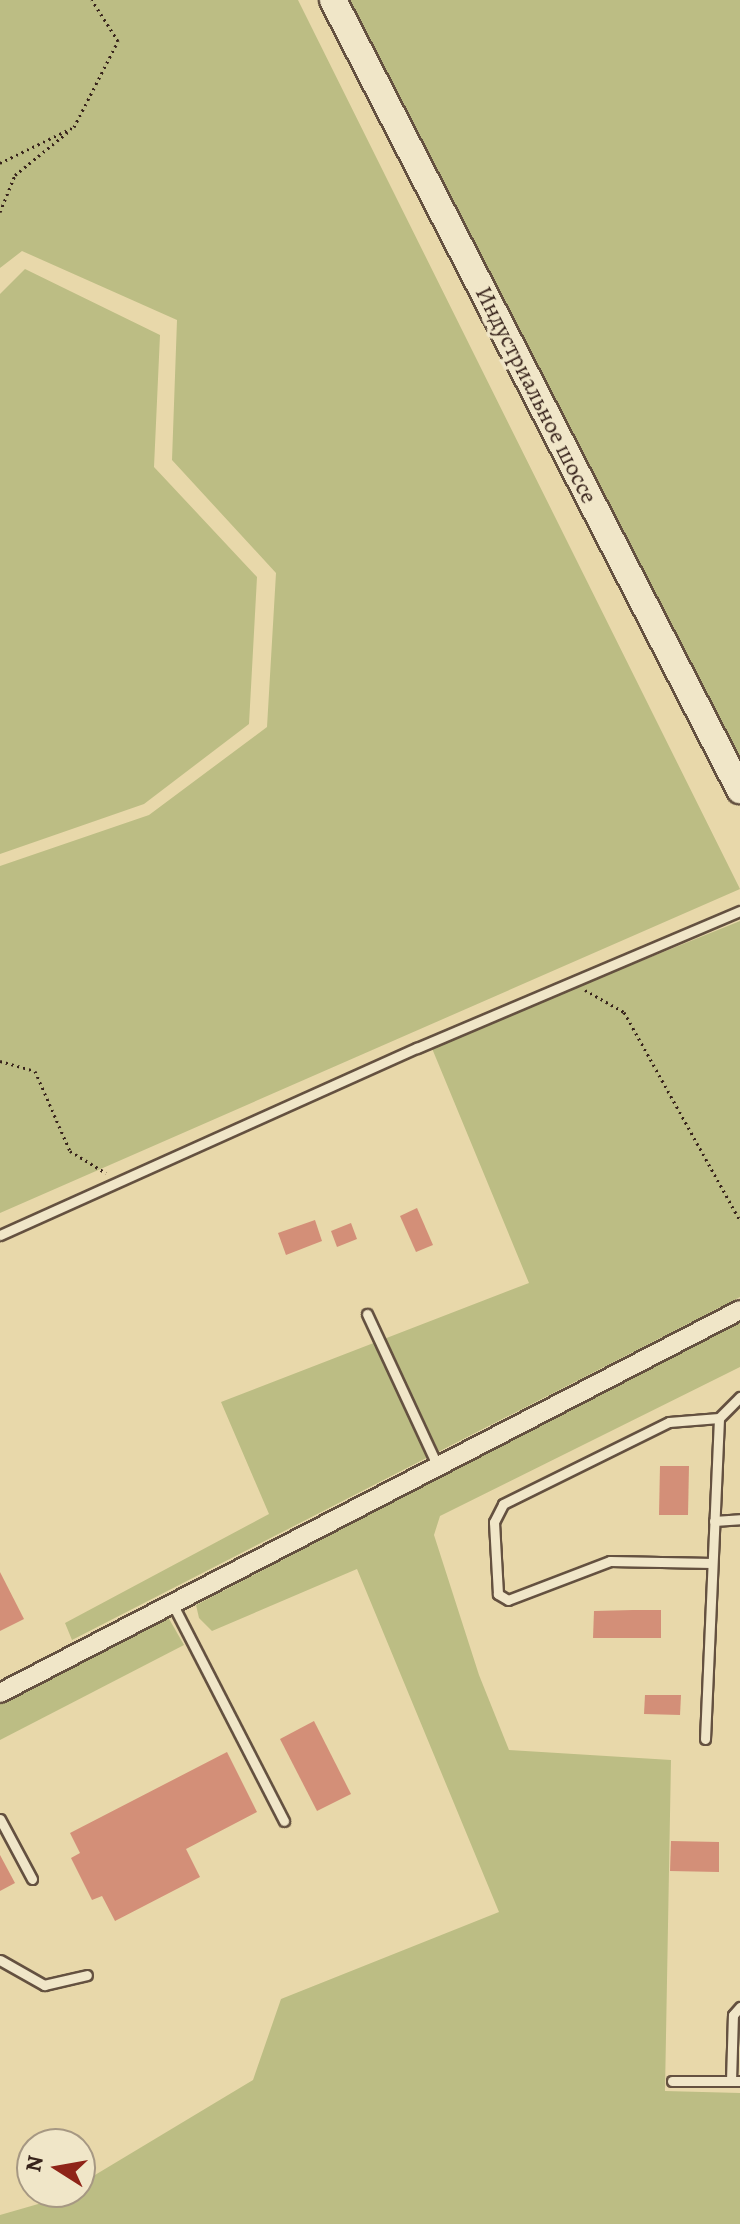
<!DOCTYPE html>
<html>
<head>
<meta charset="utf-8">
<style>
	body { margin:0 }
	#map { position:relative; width:740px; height:2224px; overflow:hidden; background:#e8d8aa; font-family:Alegreya,serif }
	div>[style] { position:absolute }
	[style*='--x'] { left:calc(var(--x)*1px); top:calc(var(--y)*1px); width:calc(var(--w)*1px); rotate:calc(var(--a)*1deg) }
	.green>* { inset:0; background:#bcbd84 }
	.building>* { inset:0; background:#d38f78 }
	.path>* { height:3px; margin-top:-1.5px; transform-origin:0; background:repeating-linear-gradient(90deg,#38241c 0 2px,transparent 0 6px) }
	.roads { filter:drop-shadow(2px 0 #645140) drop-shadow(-2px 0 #645140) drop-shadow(0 2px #645140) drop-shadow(0 -2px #645140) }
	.lane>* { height:9px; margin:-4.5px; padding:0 4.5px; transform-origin:4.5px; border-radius:4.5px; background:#f0e6c8 }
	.street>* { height:18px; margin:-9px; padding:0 9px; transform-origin:9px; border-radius:9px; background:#f0e6c8 }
	.secondary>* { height:26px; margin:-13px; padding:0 13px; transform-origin:13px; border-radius:13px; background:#f0e6c8 }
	span { translate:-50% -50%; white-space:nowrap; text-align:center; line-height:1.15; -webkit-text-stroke:7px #f0e6c8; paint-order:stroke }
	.street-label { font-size:24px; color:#38241c }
	.north { position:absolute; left:16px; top:2128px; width:80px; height:80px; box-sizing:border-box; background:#f0e6c8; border:2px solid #a69883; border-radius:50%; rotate:281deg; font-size:22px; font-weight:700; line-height:32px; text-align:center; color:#38241c }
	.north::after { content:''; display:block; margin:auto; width:28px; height:36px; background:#8f2418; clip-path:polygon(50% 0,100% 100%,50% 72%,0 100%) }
</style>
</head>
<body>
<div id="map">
	<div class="green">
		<div style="clip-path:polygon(0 0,298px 0,740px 889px,0 1213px,0 866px,149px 815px,267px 727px,276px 573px,172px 460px,177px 320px,22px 251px,0 268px)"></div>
		<div style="clip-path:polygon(343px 0,740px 0,740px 765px)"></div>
		<div style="clip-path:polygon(25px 269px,160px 335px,154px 467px,257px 577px,249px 724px,144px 804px,0 854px,0 294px)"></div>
		<div style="clip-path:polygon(740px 921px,740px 1297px,72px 1640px,65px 1623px,269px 1514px,221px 1402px,529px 1283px,431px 1046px)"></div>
		<div style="clip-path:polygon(740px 1321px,740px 1367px,440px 1516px,434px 1535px,479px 1675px,509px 1750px,671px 1760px,665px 2091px,740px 2093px,740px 2224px,0 2224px,0 2215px,80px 2192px,80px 2184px,253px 2080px,281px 1999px,499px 1912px,357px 1569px,212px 1631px,199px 1618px,196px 1605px)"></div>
		<div style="clip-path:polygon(168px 1617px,184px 1645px,0 1740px,0 1703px)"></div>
	</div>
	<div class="building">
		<div style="clip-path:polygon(417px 1208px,433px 1245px,416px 1252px,400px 1216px)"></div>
		<div style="clip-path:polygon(315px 1220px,322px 1241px,286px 1255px,278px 1233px)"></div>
		<div style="clip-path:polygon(351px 1223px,357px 1239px,337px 1247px,331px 1231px)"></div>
		<div style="clip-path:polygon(660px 1466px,689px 1466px,688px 1515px,659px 1515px)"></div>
		<div style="clip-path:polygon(0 1572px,24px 1619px,0 1631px)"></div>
		<div style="clip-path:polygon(633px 1610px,661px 1610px,661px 1638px,593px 1638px,594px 1611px)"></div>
		<div style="clip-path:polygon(645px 1695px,681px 1695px,680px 1715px,644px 1714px)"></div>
		<div style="clip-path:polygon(314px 1721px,351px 1794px,317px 1811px,280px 1739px)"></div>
		<div style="clip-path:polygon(227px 1752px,257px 1812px,186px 1849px,200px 1877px,115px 1921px,102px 1896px,92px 1900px,71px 1858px,80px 1853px,70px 1833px)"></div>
		<div style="clip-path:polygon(671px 1841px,719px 1842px,719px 1872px,670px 1871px)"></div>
		<div style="clip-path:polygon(0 1855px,15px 1883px,0 1891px)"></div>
	</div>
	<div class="path">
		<div style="--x:0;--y:163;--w:82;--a:-25.9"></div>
		<div style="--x:74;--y:127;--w:97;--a:-62.9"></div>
		<div style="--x:118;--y:41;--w:49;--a:-122.4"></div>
		<div style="--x:0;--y:212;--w:40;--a:-68"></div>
		<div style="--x:15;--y:175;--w:68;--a:-39.1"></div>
		<div style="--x:585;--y:990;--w:45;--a:29.4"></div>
		<div style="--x:624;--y:1012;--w:238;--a:60.9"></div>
		<div style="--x:0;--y:1061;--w:36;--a:16"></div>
		<div style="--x:35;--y:1071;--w:87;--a:66.4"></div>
		<div style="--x:70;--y:1151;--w:42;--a:31.4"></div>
	</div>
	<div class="roads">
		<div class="lane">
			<div style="--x:0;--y:1235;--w:457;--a:-24.2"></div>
			<div style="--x:417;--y:1048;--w:351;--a:-23"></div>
			<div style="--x:367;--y:1314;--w:166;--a:65.1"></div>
			<div style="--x:714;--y:1521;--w:26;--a:-4"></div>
			<div style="--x:712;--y:1563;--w:102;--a:-178.9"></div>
			<div style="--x:610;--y:1561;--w:109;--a:159.1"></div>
			<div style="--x:508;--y:1600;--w:12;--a:-149"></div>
			<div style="--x:498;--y:1594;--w:72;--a:-93.2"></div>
			<div style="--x:494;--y:1522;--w:20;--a:-63"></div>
			<div style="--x:503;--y:1504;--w:185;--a:-26.3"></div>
			<div style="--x:669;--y:1422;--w:50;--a:-4.6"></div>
			<div style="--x:172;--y:1603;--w:245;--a:62.8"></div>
			<div style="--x:705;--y:1739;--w:321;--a:-87.5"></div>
			<div style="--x:719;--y:1418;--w:30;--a:-45"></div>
			<div style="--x:0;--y:1819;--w:68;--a:61.9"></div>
			<div style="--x:0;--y:1960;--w:51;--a:29.6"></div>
			<div style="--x:44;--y:1985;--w:44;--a:-13.1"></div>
			<div style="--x:672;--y:2081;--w:68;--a:0"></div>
			<div style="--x:731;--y:2081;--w:66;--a:-88.3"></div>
			<div style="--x:733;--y:2015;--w:11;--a:-49"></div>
		</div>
		<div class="street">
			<div style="--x:0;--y:1693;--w:833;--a:-27.36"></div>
		</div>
		<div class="secondary">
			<div style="--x:333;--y:0;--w:889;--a:62.74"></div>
		</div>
	</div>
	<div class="street-label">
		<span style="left:536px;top:395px;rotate:63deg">Индустриальное шоссе</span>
	</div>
	<div class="north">N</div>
</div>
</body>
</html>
